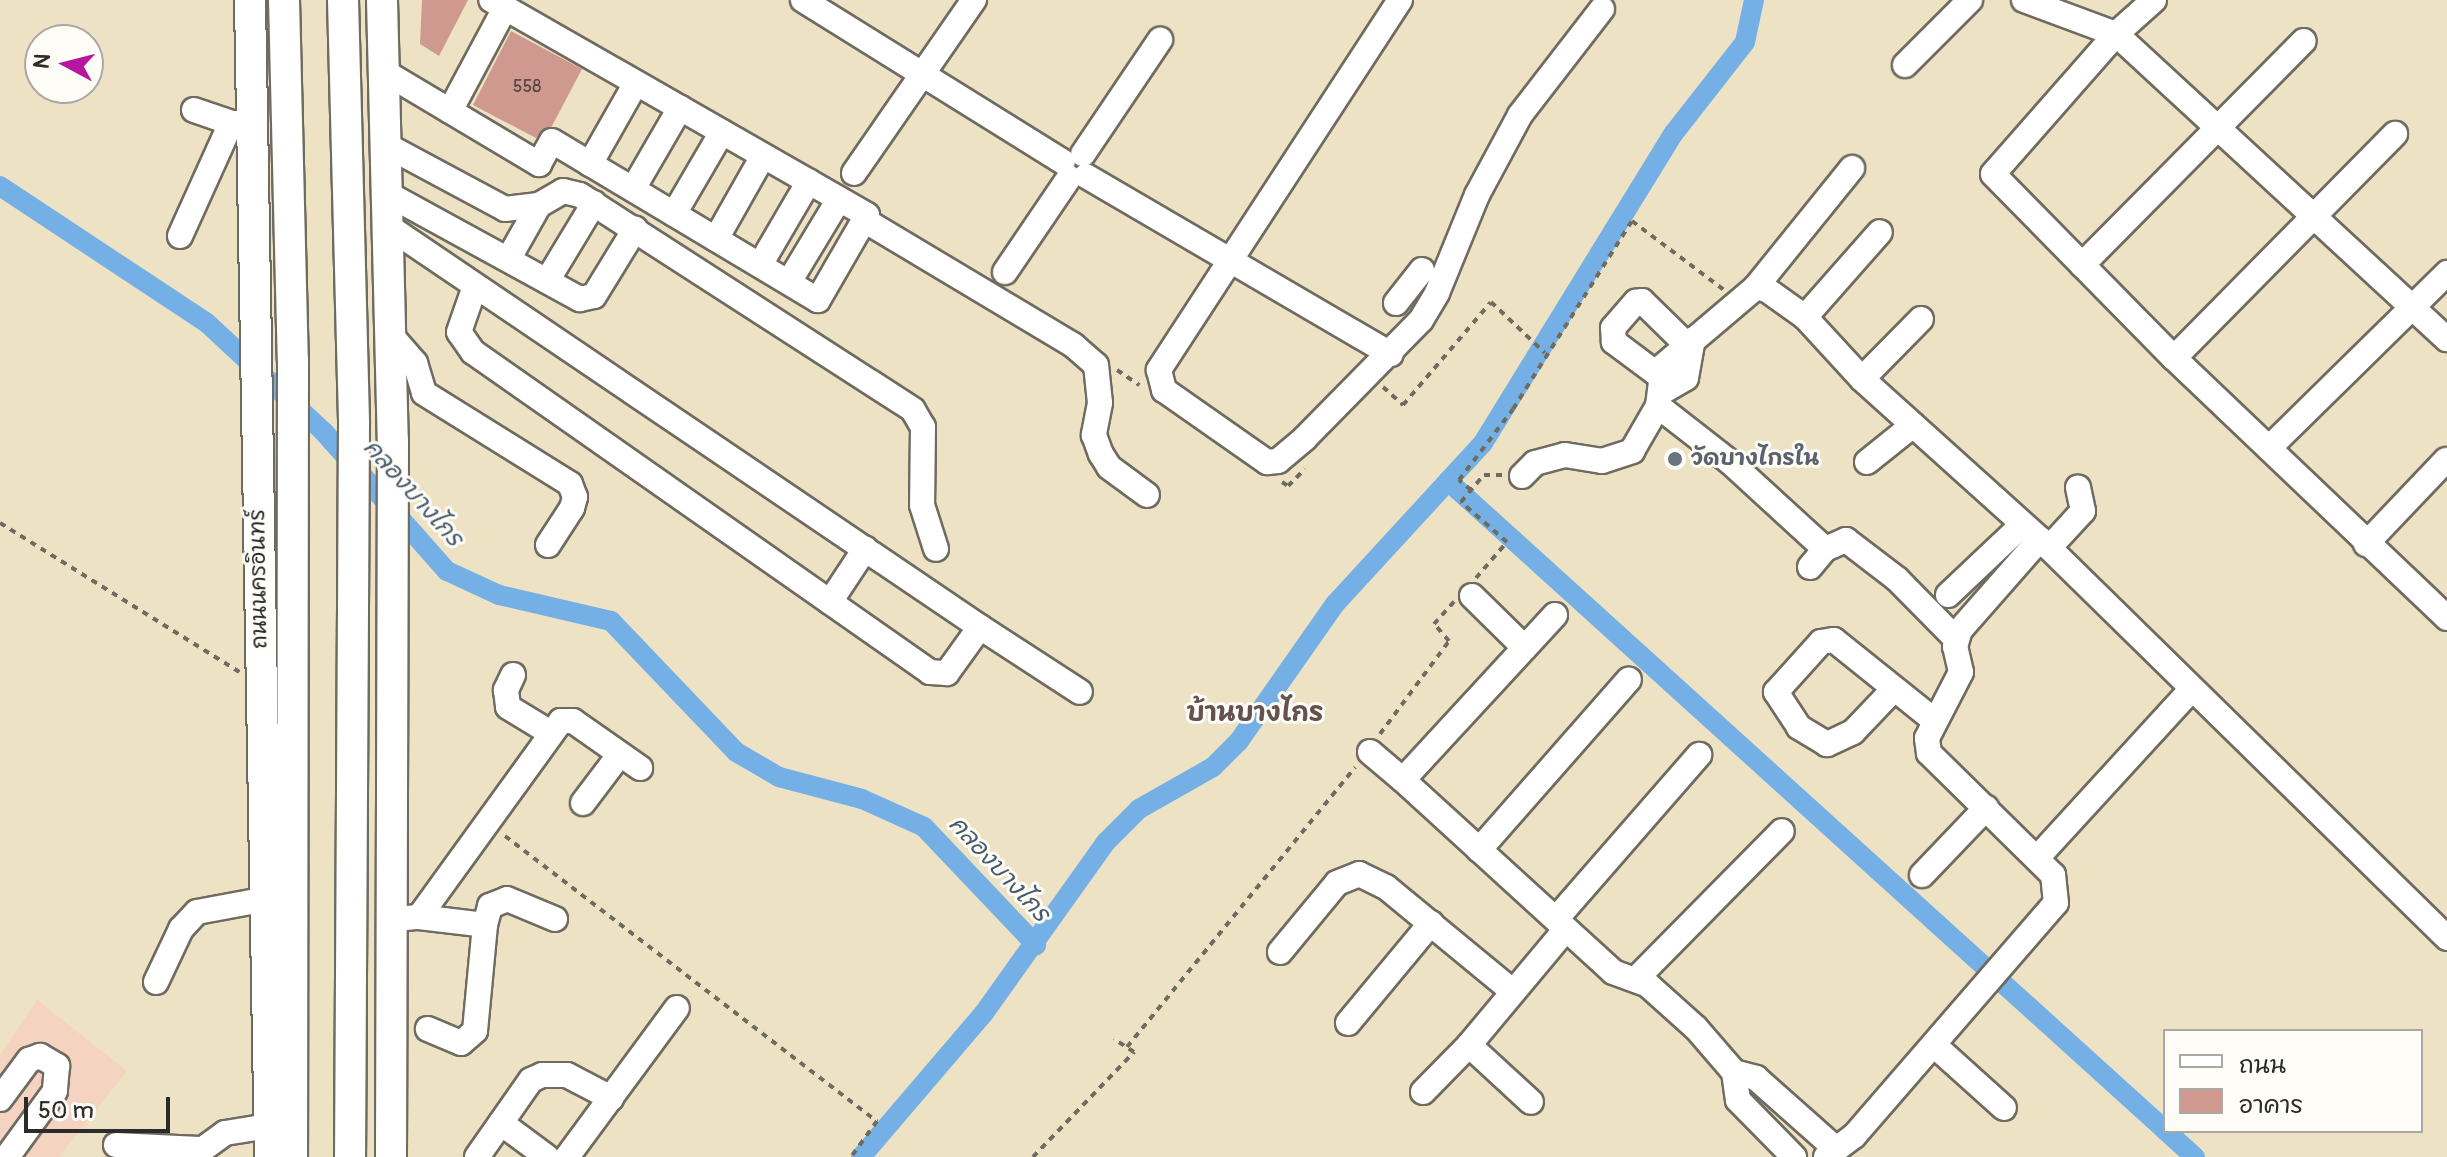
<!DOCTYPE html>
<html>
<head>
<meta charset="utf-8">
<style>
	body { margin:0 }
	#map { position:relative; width:2447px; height:1157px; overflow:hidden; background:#ede2c3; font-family:Pangolin,"Playpen Sans Thai",sans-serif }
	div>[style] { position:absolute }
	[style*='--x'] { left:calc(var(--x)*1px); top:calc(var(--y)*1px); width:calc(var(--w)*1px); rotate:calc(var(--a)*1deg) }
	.built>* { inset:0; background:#f4d3c0 }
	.canal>* { height:20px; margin:-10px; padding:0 10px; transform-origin:10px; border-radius:10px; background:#74b0e5 }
	.building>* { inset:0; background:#cf9990 }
	.path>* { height:4px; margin-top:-2px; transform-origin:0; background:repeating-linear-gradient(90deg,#6f6b60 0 6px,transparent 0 12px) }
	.roads { filter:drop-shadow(2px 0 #6f6b60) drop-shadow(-2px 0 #6f6b60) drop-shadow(0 2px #6f6b60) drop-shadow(0 -2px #6f6b60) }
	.minor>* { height:24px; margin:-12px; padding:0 12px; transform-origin:12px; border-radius:12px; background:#fff }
	.major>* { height:30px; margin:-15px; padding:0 15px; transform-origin:15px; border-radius:15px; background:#fff }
	.dots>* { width:22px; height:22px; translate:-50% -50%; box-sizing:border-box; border:4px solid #fdfcf7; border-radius:50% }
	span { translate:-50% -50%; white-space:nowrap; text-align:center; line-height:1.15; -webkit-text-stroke:6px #fdfcf7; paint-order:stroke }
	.number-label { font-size:18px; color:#544644 }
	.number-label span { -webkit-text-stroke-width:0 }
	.worship-label { font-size:22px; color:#5b616d; font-weight:700 }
	.left { translate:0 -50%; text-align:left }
	.street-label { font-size:22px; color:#2b2b2b }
	.water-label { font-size:24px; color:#455a6c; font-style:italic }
	.quarter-label { font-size:26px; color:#64524e; font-weight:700 }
	.legend { position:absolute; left:2163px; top:1029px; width:260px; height:104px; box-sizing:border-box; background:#fdfcf7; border:2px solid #a9a8a5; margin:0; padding:10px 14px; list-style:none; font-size:24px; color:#2b2b2b }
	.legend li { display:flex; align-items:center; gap:16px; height:40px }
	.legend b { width:40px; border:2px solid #a9a8a5 }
	.north { position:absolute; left:24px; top:24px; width:80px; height:80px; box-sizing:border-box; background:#fdfcf7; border:2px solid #a9a8a5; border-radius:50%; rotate:277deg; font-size:22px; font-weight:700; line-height:32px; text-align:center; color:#2b2b2b }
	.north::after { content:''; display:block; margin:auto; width:28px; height:36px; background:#b5179e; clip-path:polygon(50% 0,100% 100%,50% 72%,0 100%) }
	.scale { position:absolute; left:24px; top:1097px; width:146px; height:36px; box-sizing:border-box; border:4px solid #2b2b2b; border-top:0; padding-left:10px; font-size:24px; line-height:28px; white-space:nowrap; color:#2b2b2b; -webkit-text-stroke:6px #fdfcf7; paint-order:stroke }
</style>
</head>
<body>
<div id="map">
	<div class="built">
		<div style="clip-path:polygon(37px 1000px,127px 1071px,59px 1157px,0 1157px,0 1055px)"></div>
	</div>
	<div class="canal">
		<div style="--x:0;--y:186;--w:248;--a:33.5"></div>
		<div style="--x:207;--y:323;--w:158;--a:43"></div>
		<div style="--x:323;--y:431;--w:187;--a:48.5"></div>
		<div style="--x:447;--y:571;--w:57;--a:24.8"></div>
		<div style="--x:499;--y:595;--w:115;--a:13.1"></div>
		<div style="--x:611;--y:621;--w:181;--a:46.3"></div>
		<div style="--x:736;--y:752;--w:50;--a:30.2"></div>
		<div style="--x:779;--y:777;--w:86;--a:14.8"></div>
		<div style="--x:862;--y:799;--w:68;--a:24.3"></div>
		<div style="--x:924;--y:827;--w:163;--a:46.5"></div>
		<div style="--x:1448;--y:481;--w:967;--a:42.15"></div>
		<div style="--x:2166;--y:1131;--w:39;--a:42"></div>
		<div style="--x:861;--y:1157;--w:189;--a:-49.5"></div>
		<div style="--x:984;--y:1013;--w:210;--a:-54.5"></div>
		<div style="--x:1106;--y:842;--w:47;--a:-45"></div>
		<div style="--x:1139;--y:809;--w:85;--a:-29.6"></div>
		<div style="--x:1213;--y:767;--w:37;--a:-45"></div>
		<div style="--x:1239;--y:741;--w:167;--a:-55"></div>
		<div style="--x:1335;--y:604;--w:219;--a:-47.4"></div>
		<div style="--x:1483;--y:443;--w:364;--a:-58.4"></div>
		<div style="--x:1674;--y:133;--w:115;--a:-52"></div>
		<div style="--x:1745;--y:42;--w:43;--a:-77.9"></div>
	</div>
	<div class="building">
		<div style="clip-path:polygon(422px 0,468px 0,439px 56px,420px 44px)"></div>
		<div style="clip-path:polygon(511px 31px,582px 69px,552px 126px,536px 138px,473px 105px)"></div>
	</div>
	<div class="path">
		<div style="--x:1117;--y:370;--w:27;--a:34"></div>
		<div style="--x:1383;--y:387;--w:27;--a:42"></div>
		<div style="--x:1403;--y:405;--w:135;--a:-49.5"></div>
		<div style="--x:1491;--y:302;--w:74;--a:43.4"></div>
		<div style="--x:1282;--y:482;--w:7;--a:34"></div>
		<div style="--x:1288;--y:486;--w:24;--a:-45"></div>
		<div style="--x:1471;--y:490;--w:16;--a:-140"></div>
		<div style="--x:1459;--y:480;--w:89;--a:-52.7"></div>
		<div style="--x:1513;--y:409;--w:222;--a:-57.7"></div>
		<div style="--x:1632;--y:221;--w:114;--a:36.8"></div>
		<div style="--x:0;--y:523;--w:282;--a:31.9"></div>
		<div style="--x:1476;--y:578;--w:48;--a:-49.3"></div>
		<div style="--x:1507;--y:542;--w:61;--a:-139"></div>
		<div style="--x:1461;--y:502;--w:35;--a:-50"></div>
		<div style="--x:1484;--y:475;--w:19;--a:0"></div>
		<div style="--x:1380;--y:734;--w:116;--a:-53.4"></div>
		<div style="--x:1449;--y:641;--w:23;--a:-131"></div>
		<div style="--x:1434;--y:624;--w:30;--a:-48"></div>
		<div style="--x:505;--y:836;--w:469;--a:37.5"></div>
		<div style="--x:877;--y:1121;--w:44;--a:125.8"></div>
		<div style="--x:1127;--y:1047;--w:361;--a:-50.8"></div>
		<div style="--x:1033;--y:1157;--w:146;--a:-46.1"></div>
		<div style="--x:1134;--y:1052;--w:24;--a:-147"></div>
	</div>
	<div class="roads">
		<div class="minor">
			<div style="--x:803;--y:0;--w:306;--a:31.9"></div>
			<div style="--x:1400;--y:0;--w:442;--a:123.1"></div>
			<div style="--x:1159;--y:370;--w:21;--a:76"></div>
			<div style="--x:1164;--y:390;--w:126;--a:35"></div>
			<div style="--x:1267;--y:462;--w:11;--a:-5"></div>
			<div style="--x:1278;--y:461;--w:35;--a:-40"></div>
			<div style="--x:1305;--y:438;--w:165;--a:-45.5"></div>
			<div style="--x:1421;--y:320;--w:31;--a:-59"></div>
			<div style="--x:1437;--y:293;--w:106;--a:-67.8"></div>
			<div style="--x:1477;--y:195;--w:91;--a:-61.7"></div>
			<div style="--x:1520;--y:115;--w:134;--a:-52.3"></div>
			<div style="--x:2024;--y:0;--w:98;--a:20.3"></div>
			<div style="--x:2116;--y:34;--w:450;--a:42.7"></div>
			<div style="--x:2154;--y:0;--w:51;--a:138.2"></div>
			<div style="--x:2116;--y:34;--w:186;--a:131.3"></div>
			<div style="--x:1993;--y:174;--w:258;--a:45.5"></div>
			<div style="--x:2174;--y:358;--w:377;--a:43.6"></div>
			<div style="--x:1905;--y:65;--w:92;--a:-45"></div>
			<div style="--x:383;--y:71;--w:182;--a:30.8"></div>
			<div style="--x:539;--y:164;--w:26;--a:-61"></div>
			<div style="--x:552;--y:141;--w:310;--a:30.9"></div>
			<div style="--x:818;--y:300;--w:98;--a:-60"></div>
			<div style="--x:867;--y:215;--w:433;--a:-150.2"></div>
			<div style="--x:194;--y:110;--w:39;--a:19"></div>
			<div style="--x:231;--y:123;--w:16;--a:0"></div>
			<div style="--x:450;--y:111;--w:117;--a:-61.9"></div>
			<div style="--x:384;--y:144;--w:137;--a:28.2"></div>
			<div style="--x:505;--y:209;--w:34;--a:-7"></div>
			<div style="--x:539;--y:205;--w:28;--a:-30"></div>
			<div style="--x:563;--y:191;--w:17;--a:13"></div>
			<div style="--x:580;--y:195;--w:396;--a:32.8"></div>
			<div style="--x:913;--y:410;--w:20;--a:60"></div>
			<div style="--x:923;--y:427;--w:78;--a:90.7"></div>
			<div style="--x:922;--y:505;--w:46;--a:72.3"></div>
			<div style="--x:1083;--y:154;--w:138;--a:-56"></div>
			<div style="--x:590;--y:164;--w:93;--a:-60.4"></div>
			<div style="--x:854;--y:173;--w:211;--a:-55.3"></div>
			<div style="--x:1086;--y:176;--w:353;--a:30.3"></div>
			<div style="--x:633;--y:189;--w:94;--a:-59.9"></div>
			<div style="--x:386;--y:193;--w:221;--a:28.7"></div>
			<div style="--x:580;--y:299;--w:14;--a:-12"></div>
			<div style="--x:594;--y:296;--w:79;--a:-58.5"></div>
			<div style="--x:674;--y:214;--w:95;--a:-59.7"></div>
			<div style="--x:864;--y:220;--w:244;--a:30.9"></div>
			<div style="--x:1073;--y:345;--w:30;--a:41"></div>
			<div style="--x:1096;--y:365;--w:38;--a:84"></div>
			<div style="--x:1100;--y:403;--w:33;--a:101"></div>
			<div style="--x:1094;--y:435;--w:20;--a:70"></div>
			<div style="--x:1101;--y:454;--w:15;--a:58"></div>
			<div style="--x:1109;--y:467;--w:47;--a:36.4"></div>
			<div style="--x:386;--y:225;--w:717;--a:34.09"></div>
			<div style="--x:980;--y:627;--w:57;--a:125.7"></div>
			<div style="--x:947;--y:673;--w:17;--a:-177"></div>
			<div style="--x:930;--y:672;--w:558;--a:-145"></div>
			<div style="--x:473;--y:352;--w:24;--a:-125"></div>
			<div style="--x:459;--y:332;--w:49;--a:-70.8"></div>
			<div style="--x:180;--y:236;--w:124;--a:-65.7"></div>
			<div style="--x:716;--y:239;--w:95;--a:-60.5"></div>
			<div style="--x:509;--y:258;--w:61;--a:-60.5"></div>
			<div style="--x:760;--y:265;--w:97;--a:-59.7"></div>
			<div style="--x:2082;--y:265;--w:315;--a:-45.3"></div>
			<div style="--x:1005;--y:272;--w:114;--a:-55.8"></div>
			<div style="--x:547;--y:281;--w:91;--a:-58.9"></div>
			<div style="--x:789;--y:282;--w:97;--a:-58.9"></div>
			<div style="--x:1756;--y:287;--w:11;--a:15"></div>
			<div style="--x:1767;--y:290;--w:47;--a:35.4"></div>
			<div style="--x:1805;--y:317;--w:84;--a:47.4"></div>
			<div style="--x:1862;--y:379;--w:239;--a:42"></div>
			<div style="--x:2040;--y:539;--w:570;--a:44.43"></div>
			<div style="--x:1396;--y:303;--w:42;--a:-51.8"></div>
			<div style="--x:1805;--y:317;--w:113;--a:-48.6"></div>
			<div style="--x:389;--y:333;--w:40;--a:49"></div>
			<div style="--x:415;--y:363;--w:31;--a:73"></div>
			<div style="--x:424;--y:393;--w:172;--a:31.9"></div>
			<div style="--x:570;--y:484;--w:14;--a:69"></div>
			<div style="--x:575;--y:497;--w:11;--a:105"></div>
			<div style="--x:572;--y:508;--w:44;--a:123"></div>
			<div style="--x:2174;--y:358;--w:315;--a:-45.4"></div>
			<div style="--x:1661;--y:377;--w:59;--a:-143.3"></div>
			<div style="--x:1614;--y:342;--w:14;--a:-94"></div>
			<div style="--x:1613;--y:328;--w:35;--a:-49"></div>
			<div style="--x:1636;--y:302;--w:6;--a:-9"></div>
			<div style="--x:1642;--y:301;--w:63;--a:44.4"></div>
			<div style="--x:1862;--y:379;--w:84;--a:-45.5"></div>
			<div style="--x:1660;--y:393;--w:30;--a:-30"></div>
			<div style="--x:1686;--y:378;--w:39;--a:-80"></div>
			<div style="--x:1658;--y:406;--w:91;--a:37.9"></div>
			<div style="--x:1730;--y:462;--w:129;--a:42.5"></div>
			<div style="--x:2269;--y:448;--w:250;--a:-44.5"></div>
			<div style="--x:1867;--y:462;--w:59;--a:-38.8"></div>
			<div style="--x:1522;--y:476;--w:18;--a:-45"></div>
			<div style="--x:1535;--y:463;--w:31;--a:-15"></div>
			<div style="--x:1565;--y:455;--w:37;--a:9"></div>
			<div style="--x:1602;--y:461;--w:32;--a:-18"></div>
			<div style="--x:1632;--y:451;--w:52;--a:-60"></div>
			<div style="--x:1658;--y:406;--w:40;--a:-82.9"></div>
			<div style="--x:1663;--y:366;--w:122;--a:-40.3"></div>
			<div style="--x:1756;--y:287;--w:153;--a:-51.1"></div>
			<div style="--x:2366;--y:544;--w:116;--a:-46.4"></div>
			<div style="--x:2049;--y:548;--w:50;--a:-47.4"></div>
			<div style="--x:2083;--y:511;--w:24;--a:-102"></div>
			<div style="--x:1810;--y:567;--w:23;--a:-50"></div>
			<div style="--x:1825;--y:549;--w:23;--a:-23"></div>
			<div style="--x:1846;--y:540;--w:64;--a:37.4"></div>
			<div style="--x:1897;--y:579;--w:83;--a:45.5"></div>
			<div style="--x:1948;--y:595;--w:103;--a:-43.4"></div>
			<div style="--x:1472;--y:596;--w:74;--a:44.5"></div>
			<div style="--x:830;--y:602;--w:64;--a:-56.6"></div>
			<div style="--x:1555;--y:615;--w:224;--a:132.7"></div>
			<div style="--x:1403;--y:780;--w:285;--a:42.4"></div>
			<div style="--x:1613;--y:972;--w:37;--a:20"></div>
			<div style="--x:1648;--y:985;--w:64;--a:41.9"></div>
			<div style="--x:1696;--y:1028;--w:58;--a:49.2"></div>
			<div style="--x:1734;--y:1072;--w:28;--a:82"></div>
			<div style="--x:1738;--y:1100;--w:80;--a:45.5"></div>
			<div style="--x:980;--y:627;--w:119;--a:33"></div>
			<div style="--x:513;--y:675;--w:17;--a:115"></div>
			<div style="--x:506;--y:690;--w:17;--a:83"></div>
			<div style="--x:508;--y:707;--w:50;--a:31.2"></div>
			<div style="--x:1893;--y:690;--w:58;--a:133.6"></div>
			<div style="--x:1853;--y:732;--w:29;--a:155"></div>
			<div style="--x:1827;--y:744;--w:33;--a:-149"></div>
			<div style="--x:1799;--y:727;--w:42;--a:-123.3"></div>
			<div style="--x:1776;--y:692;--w:67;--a:-48"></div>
			<div style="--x:1821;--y:642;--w:13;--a:-9"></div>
			<div style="--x:1834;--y:640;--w:128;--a:38.7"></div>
			<div style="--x:1370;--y:752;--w:43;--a:40.3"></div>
			<div style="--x:583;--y:803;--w:61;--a:-52.9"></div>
			<div style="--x:1479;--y:850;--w:227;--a:-48.7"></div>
			<div style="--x:2037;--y:858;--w:228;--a:-47.5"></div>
			<div style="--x:1922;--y:875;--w:93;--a:-46.3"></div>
			<div style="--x:419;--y:917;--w:66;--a:6.9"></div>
			<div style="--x:485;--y:925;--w:106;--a:95.4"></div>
			<div style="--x:475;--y:1031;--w:18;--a:139"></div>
			<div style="--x:461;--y:1043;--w:36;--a:-157"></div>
			<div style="--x:395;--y:919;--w:24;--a:-5"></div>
			<div style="--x:419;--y:917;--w:242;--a:-54.1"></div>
			<div style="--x:561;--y:721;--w:12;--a:0"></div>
			<div style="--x:573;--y:721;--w:82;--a:35"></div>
			<div style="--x:1556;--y:919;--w:218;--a:-48.9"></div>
			<div style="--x:485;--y:925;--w:20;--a:-75"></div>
			<div style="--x:490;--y:906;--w:18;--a:-22"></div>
			<div style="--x:507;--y:899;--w:52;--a:22.6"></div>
			<div style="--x:1280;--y:952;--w:89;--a:-50.4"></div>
			<div style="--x:1337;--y:883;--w:24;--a:-22"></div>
			<div style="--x:1359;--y:874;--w:30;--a:26"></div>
			<div style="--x:1386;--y:887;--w:162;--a:39.5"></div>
			<div style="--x:1637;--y:978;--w:206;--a:-45.4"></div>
			<div style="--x:156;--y:982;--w:59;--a:-64.7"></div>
			<div style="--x:181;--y:929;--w:23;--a:-47"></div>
			<div style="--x:197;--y:912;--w:71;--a:-10.5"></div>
			<div style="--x:1348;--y:1023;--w:130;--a:-50.3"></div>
			<div style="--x:1469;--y:1045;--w:84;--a:42.6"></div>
			<div style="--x:1934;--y:1045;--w:94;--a:42"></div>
			<div style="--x:1734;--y:1072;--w:23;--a:15"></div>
			<div style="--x:1756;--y:1078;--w:107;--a:41.6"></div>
			<div style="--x:1423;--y:1092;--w:66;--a:-45.6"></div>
			<div style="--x:1469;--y:1045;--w:151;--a:-50.1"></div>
			<div style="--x:0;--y:1099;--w:49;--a:-53.4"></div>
			<div style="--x:29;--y:1060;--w:12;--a:-20"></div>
			<div style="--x:40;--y:1056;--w:20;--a:30"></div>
			<div style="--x:57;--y:1066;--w:25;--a:95"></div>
			<div style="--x:55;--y:1091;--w:82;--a:126"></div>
			<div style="--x:501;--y:1123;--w:57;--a:36.5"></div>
			<div style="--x:116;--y:1145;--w:83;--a:2.8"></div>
			<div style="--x:192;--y:1157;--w:41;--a:-36"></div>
			<div style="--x:225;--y:1133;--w:45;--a:-9"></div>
			<div style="--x:477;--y:1157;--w:94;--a:-55"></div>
			<div style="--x:531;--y:1080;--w:12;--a:-24"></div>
			<div style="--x:542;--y:1075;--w:25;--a:0"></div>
			<div style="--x:567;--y:1075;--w:50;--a:27.6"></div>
			<div style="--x:567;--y:1157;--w:185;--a:-53.6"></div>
			<div style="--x:1826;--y:1157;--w:35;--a:-37"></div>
			<div style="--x:1854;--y:1136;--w:308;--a:-49.1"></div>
			<div style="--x:2056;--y:903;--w:28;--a:-96"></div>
			<div style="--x:2053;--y:875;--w:174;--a:-135.5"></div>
			<div style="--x:1929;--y:753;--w:15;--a:-98"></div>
			<div style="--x:1927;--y:738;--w:74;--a:-62.7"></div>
			<div style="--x:1961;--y:672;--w:26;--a:-103"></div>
			<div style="--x:1955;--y:647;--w:18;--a:-74"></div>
			<div style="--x:1960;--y:630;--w:121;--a:-48.7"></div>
		</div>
		<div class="major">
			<div style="--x:250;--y:0;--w:1157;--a:89.01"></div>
			<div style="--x:284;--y:0;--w:360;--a:88.6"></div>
			<div style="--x:293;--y:360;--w:797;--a:90.07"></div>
			<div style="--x:343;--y:0;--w:424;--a:88.5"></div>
			<div style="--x:354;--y:424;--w:733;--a:90.31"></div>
			<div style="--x:382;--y:0;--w:440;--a:88.6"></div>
			<div style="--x:393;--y:440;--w:717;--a:90.16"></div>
		</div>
	</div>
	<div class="dots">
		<div style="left:1675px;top:459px;background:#6b7280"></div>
	</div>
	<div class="number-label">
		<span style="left:527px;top:87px">558</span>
	</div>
	<div class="worship-label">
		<span class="left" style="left:1691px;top:459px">วัดบางไกรใน</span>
	</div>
	<div class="street-label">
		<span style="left:259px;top:579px;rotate:-91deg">ถนนนครอินทร์</span>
	</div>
	<div class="water-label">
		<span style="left:413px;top:493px;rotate:48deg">คลองบางไกร</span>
		<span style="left:999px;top:869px;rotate:47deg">คลองบางไกร</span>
	</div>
	<div class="quarter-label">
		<span style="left:1255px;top:714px">บ้านบางไกร</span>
	</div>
	<ul class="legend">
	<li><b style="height:10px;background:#fff"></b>ถนน</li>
	<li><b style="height:22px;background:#cf9990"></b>อาคาร</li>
	</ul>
	<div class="north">N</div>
	<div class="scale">50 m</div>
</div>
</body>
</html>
